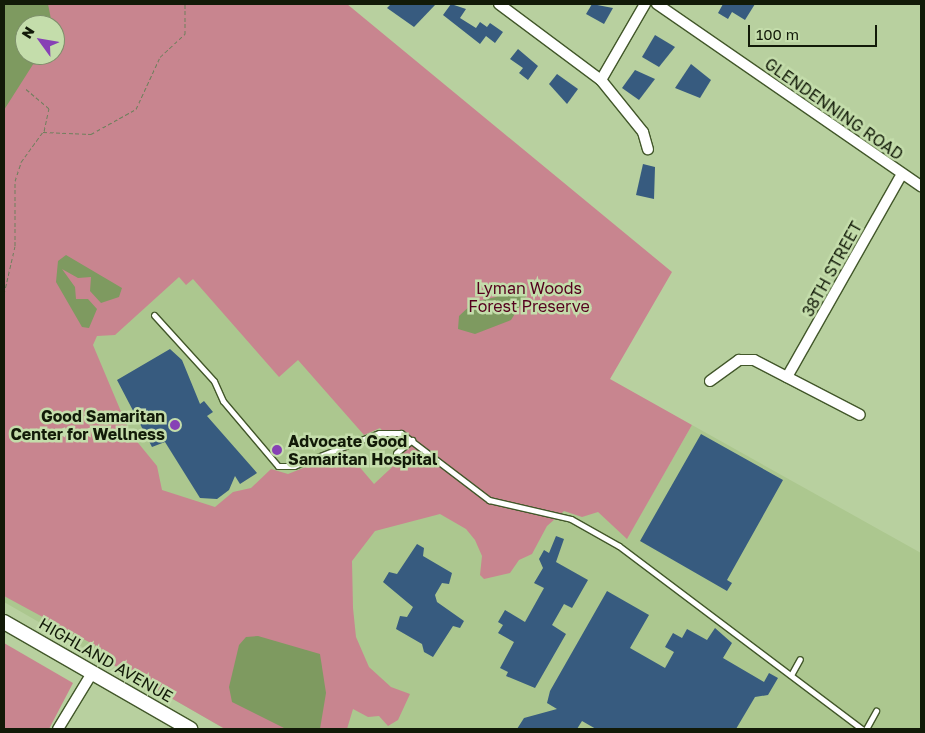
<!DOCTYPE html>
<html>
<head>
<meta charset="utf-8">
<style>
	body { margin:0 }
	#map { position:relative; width:925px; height:733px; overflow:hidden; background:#b8d09f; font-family:"Golos Text",sans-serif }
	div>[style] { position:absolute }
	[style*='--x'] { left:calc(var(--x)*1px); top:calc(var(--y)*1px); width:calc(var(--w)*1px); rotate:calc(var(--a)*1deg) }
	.built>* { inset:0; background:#acc78f }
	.green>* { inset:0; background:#c8858f }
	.water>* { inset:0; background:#7e9a60 }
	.building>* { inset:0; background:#375b7f }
	.path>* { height:1px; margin-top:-0.5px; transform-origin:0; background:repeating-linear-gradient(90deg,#6e7f5c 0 4px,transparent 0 6.5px) }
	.roads { filter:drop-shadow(1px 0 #42572a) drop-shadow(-1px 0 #42572a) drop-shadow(0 1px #42572a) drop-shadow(0 -1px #42572a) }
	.service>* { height:5px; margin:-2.5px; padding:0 2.5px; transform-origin:2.5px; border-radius:2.5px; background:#fff }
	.minor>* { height:10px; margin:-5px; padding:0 5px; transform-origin:5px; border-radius:5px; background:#fff }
	.secondary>* { height:14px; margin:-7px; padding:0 7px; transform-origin:7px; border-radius:7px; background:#fff }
	.dots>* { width:14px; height:14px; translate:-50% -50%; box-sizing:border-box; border:2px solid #c4ddab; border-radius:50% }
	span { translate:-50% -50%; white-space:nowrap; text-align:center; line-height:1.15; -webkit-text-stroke:5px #c4ddab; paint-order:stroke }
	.street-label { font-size:16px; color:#121a08 }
	.park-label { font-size:16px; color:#55001e }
	.poi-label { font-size:16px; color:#121a08; font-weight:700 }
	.right { translate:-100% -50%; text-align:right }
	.left { translate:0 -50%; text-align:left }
	.frame { position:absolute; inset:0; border:5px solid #121a08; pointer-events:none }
	.north { position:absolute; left:15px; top:15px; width:50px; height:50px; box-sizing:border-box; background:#c4ddab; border:1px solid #7d8f6a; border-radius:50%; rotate:302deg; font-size:14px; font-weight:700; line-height:20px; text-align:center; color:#121a08 }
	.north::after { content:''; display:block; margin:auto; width:18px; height:22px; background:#8741b5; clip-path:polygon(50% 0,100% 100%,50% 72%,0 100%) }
	.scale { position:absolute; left:748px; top:25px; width:129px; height:22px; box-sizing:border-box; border:2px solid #121a08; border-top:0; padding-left:6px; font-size:15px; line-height:18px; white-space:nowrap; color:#121a08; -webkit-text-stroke:4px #c4ddab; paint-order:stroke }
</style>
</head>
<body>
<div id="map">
	<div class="built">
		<div style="clip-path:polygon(195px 146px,627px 538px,692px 425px,921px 553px,921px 729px,225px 729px,4px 602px,4px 480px)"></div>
	</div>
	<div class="green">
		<div style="clip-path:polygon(evenodd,4px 4px,347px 4px,672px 272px,610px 379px,692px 425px,627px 539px,598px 512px,582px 517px,564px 511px,547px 526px,532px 554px,519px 560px,510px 573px,484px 579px,480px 575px,482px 556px,475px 540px,466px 529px,440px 514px,375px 531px,352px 561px,353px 608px,356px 637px,369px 667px,391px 687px,410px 694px,398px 720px,388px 726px,379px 716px,368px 717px,353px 709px,347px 729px,225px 729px,110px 663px,111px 654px,4px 596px,4px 4px,25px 25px,55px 25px,55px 55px,25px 55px,25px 25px,4px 4px,179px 277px,186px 285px,193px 279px,279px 377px,298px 360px,364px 435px,380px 428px,404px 456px,374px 484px,346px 451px,288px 474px,271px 469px,251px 488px,233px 492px,215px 507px,162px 490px,157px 466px,130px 433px,93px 345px,97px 336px,115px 335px,179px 277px)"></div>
		<div style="clip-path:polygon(4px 643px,73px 683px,49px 729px,4px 729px)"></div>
	</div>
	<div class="water">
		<div style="clip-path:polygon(4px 4px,48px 4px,51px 19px,50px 25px,25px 25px,25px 55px,39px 55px,4px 110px)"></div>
		<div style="clip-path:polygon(66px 255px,122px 288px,119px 297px,101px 303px,90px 291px,91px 277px,78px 278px,62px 269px,75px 287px,76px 299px,88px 299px,97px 309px,89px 328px,82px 327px,56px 282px,58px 261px)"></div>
		<div style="clip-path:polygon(515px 283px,522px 284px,527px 295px,511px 320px,475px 334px,458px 329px,459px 316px,474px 302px,496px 297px)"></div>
		<div style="clip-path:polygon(258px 636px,320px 654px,326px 693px,320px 729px,286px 729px,232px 702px,229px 687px,239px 645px,246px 637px)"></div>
	</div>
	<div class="building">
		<div style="clip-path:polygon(391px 4px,436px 4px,414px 27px,387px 8px)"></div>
		<div style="clip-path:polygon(451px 4px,466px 9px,460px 18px,476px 28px,480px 22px,487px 27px,490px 23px,503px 32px,495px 43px,486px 36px,480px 44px,443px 15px)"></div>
		<div style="clip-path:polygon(592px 4px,613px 8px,604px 24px,586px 14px)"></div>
		<div style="clip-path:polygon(723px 4px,755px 4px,745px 20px,732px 12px,728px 19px,718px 13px)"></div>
		<div style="clip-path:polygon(655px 35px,675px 47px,659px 67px,642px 57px)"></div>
		<div style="clip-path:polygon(518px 49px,538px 66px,528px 80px,519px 73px,523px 68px,510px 59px)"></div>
		<div style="clip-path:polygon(691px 64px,711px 80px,700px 98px,675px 88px)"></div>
		<div style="clip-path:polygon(635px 70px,655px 79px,639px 100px,622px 88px)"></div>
		<div style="clip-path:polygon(557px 74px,578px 89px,567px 104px,549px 84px)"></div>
		<div style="clip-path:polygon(643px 164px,655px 167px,654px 199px,636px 195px)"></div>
		<div style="clip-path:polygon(170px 349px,182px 360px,200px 404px,204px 401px,213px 412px,207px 416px,257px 473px,240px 484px,235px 476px,229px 490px,217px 499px,200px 498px,165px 442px,152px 447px,117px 380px)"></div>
		<div style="clip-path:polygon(701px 434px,783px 480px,727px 580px,732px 583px,727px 591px,640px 541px)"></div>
		<div style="clip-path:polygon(556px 536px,564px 539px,556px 562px,588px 580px,572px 608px,564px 604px,552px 625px,566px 634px,535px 688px,506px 676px,508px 672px,500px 668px,514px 642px,498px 633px,503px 625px,498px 622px,505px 610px,525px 622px,544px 588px,534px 583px,543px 568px,539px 559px,544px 550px,549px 553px)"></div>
		<div style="clip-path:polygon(417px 544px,424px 548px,423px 556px,452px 573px,449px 584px,442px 583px,435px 595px,437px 602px,464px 621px,460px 628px,453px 626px,433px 657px,424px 652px,422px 644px,396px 629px,400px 616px,407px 617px,413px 607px,383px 582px,389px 572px,397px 574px)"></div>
		<div style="clip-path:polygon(607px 591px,649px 615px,630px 648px,665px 668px,674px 652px,665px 647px,673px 633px,682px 638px,687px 629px,707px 640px,715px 628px,732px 643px,723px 658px,764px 682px,769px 673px,778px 678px,768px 695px,755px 697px,736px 729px,596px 729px,582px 721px,577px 729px,517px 729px,524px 718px,557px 709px,547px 703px,550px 691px)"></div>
	</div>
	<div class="path">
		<div style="--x:26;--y:89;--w:30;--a:40"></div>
		<div style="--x:49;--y:108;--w:24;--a:102"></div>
		<div style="--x:4;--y:294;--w:49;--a:-77.1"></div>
		<div style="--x:15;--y:246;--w:65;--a:-90"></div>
		<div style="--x:15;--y:181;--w:20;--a:-72"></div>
		<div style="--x:21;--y:162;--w:37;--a:-54"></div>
		<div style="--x:43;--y:132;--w:48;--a:2.4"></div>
		<div style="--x:91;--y:134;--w:51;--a:-29.1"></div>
		<div style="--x:136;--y:109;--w:57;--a:-65.2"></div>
		<div style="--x:160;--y:57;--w:34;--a:-43"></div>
		<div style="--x:185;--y:34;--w:30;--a:-90"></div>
	</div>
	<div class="roads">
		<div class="service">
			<div style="--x:154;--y:315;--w:89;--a:47.7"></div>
			<div style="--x:214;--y:381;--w:22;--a:66"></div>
			<div style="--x:223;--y:401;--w:85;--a:49.8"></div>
			<div style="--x:278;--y:466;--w:16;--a:0"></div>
			<div style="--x:294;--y:466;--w:91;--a:-21.2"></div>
			<div style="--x:379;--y:433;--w:22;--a:0"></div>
			<div style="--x:401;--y:433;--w:111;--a:37.3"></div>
			<div style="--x:489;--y:500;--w:84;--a:13"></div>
			<div style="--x:571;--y:519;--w:55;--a:29.4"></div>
			<div style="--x:619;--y:546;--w:304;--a:37"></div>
			<div style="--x:396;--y:453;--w:21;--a:-39"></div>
			<div style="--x:791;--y:675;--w:18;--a:-61"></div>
			<div style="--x:866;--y:729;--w:21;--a:-61"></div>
		</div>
		<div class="minor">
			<div style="--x:499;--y:4;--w:127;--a:36.7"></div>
			<div style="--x:601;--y:80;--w:67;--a:51.1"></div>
			<div style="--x:643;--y:132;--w:18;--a:74"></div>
			<div style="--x:657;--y:4;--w:321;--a:34.6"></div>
			<div style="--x:601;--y:80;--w:88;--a:-59.9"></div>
			<div style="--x:787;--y:377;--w:233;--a:-60.5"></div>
			<div style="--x:710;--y:381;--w:36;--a:-36"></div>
			<div style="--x:739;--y:360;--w:15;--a:0"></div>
			<div style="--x:754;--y:360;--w:119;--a:27.4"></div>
			<div style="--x:58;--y:729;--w:66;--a:-58.7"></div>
		</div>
		<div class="secondary">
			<div style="--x:4;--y:622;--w:215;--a:29.9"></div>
		</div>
	</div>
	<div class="dots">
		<div style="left:175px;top:425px;background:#8741b5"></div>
		<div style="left:277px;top:450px;background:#8741b5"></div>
	</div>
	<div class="street-label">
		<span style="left:834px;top:109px;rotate:35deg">GLENDENNING ROAD</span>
		<span style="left:832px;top:269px;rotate:-61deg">38TH STREET</span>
		<span style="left:106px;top:660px;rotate:30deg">HIGHLAND AVENUE</span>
	</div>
	<div class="park-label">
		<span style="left:529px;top:297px">Lyman Woods<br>Forest Preserve</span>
	</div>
	<div class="poi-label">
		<span class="right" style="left:165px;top:425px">Good Samaritan<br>Center for Wellness</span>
		<span class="left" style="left:288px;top:450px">Advocate Good<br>Samaritan Hospital</span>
	</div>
	<div class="frame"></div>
	<div class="north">N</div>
	<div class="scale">100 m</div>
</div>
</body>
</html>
